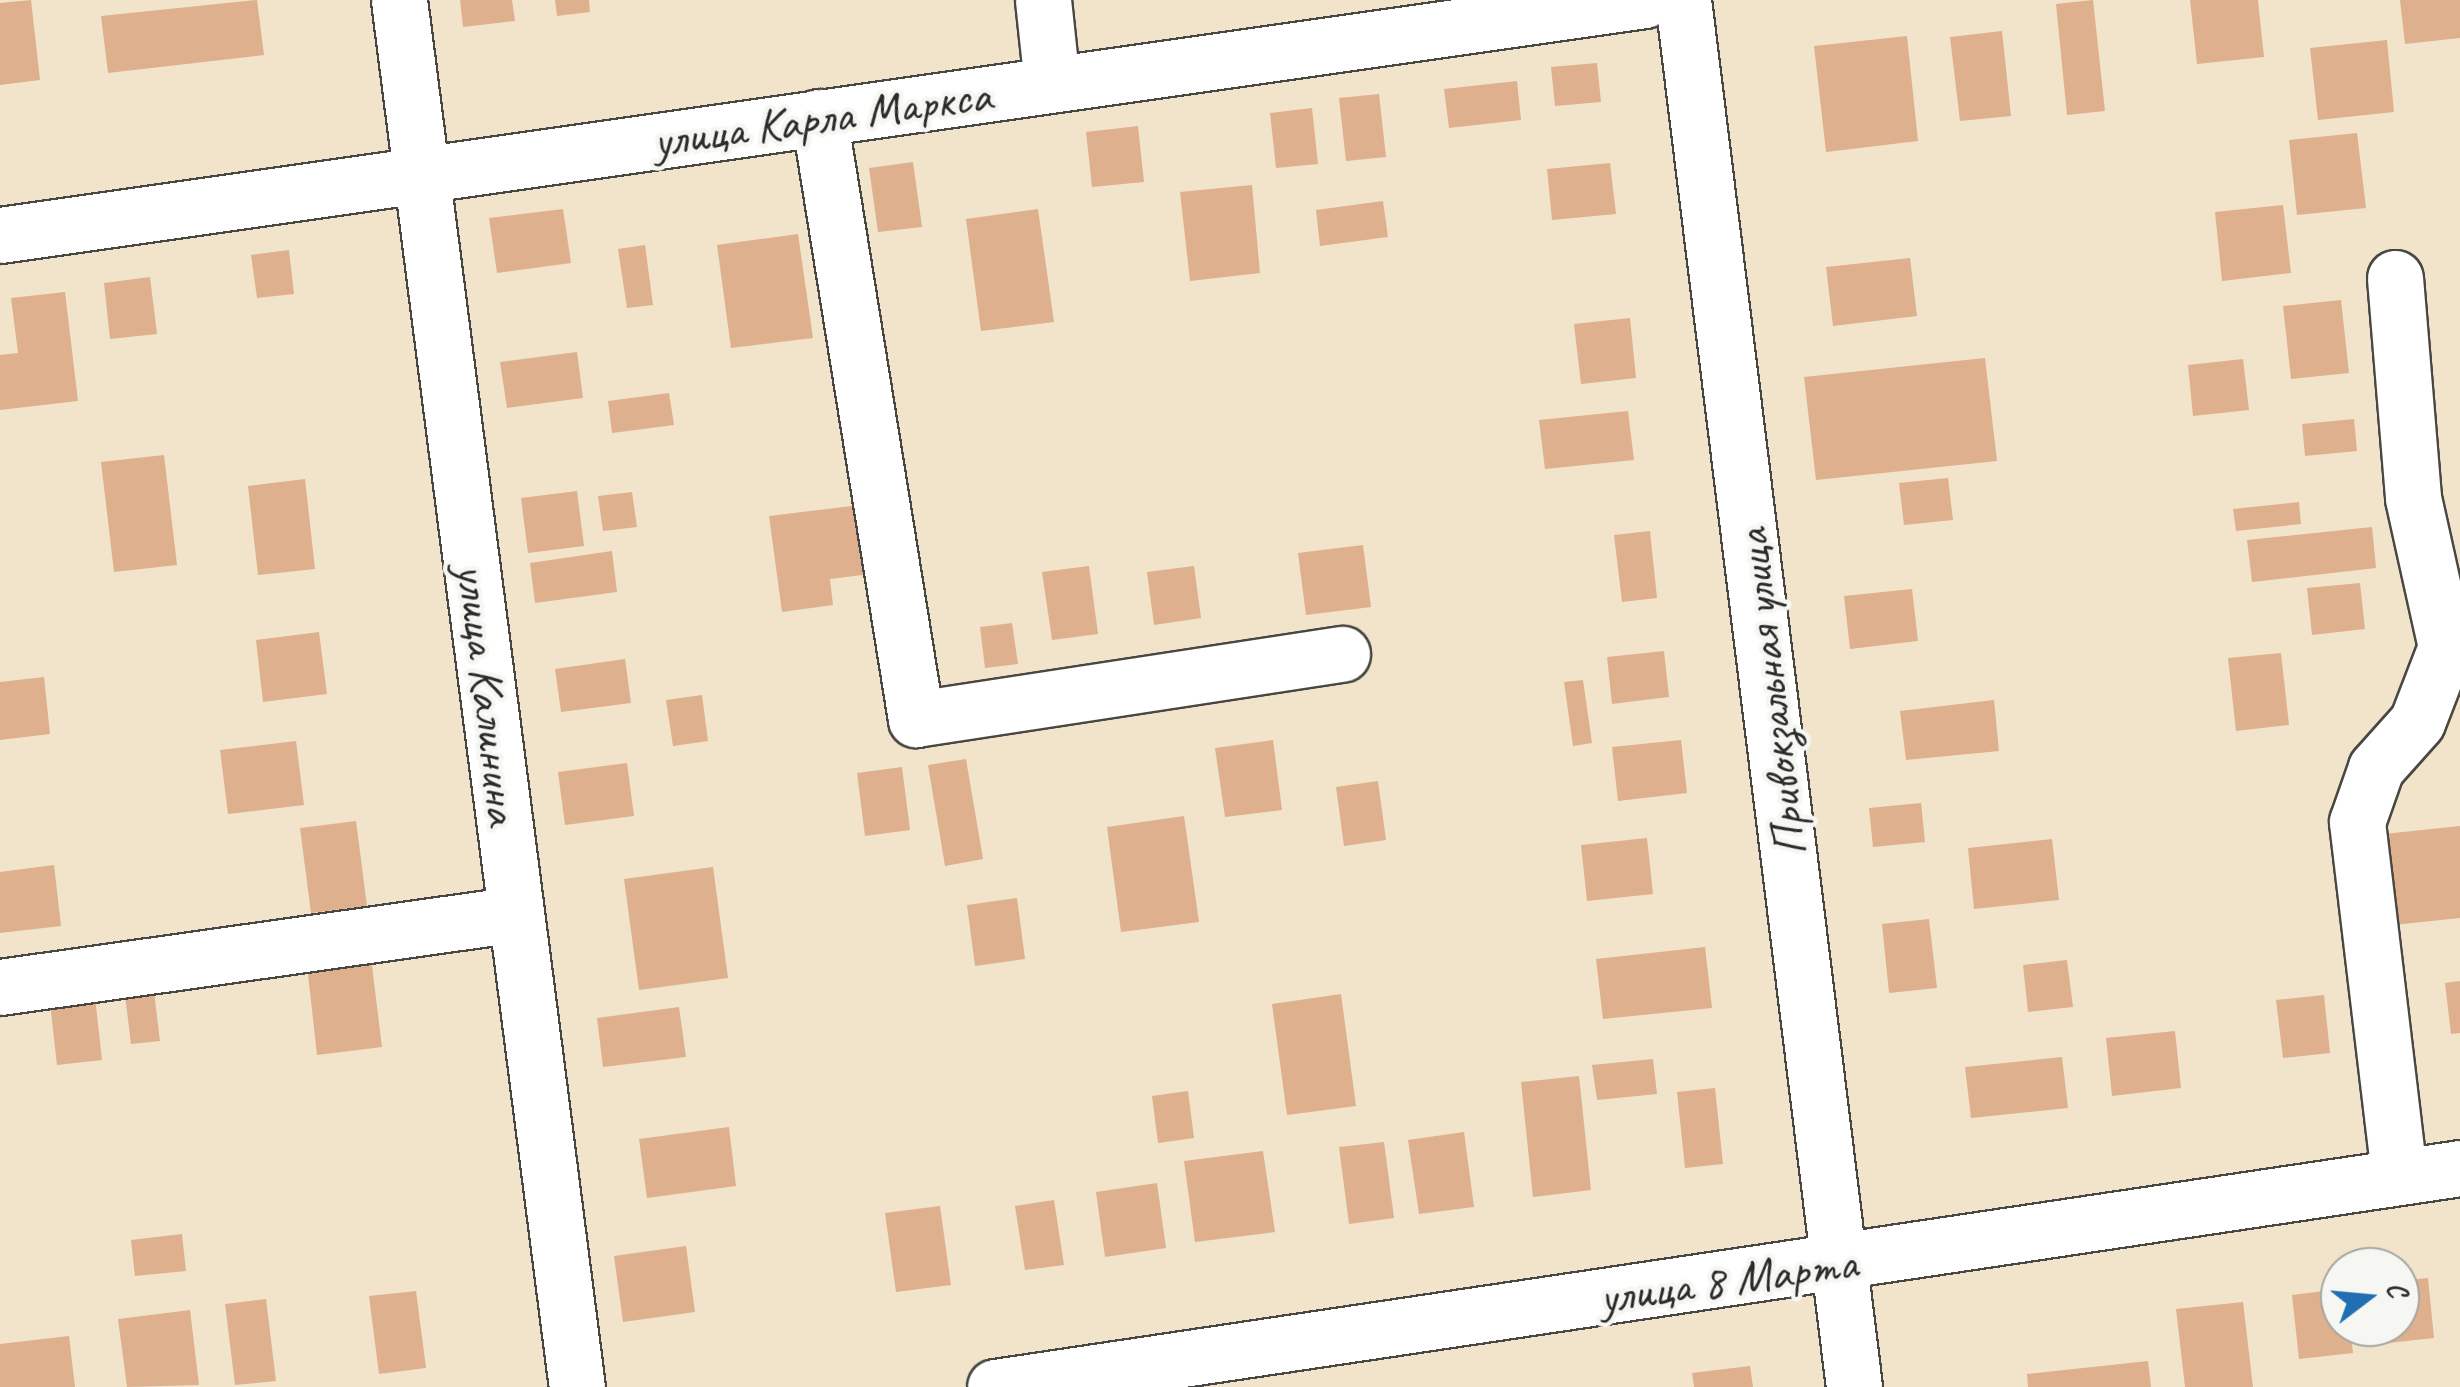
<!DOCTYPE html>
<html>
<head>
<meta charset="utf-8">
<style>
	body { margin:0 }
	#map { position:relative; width:2460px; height:1387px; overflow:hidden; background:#f1e4ca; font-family:Caveat,sans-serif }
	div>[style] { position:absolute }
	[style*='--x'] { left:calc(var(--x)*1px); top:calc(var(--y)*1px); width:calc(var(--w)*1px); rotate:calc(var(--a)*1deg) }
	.building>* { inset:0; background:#dfb08d }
	.roads { filter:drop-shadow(2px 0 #494743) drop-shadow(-2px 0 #494743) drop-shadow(0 2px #494743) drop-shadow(0 -2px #494743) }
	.minor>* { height:55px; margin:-27.5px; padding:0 27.5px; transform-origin:27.5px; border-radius:27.5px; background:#fff }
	span { translate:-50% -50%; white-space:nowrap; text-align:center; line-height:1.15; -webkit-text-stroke:9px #f6f6f2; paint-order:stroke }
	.street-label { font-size:48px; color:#2b2b2b }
	.north { position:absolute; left:2320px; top:1247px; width:100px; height:100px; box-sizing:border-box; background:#f6f6f2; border:2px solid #a5a5a2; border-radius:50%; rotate:74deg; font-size:28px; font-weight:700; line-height:40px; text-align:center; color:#2b2b2b }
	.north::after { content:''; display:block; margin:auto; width:35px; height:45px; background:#1f6fb2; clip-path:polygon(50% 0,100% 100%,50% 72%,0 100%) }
</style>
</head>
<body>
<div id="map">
	<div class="building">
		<div style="clip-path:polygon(31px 0,40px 80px,0 85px,0 3px)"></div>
		<div style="clip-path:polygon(257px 0,264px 55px,108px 73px,101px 16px)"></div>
		<div style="clip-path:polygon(460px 0,512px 0,515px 21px,463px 27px)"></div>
		<div style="clip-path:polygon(555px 0,589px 0,590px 12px,557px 16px)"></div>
		<div style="clip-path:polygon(2093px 0,2105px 111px,2067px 115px,2056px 4px)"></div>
		<div style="clip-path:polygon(2190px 0,2258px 0,2264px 57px,2197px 64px)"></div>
		<div style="clip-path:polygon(2400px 0,2460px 0,2460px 38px,2405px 44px)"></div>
		<div style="clip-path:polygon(2002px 31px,2011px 116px,1960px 121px,1950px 37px)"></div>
		<div style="clip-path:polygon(1907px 36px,1918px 141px,1826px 152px,1814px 46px)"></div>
		<div style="clip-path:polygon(2387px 40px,2394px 112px,2318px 120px,2310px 48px)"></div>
		<div style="clip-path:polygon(1597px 63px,1601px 102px,1555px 106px,1551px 67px)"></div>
		<div style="clip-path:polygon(1517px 81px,1521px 120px,1449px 128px,1444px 89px)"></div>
		<div style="clip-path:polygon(1379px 94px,1386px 157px,1346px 161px,1339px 98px)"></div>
		<div style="clip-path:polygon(1312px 108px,1318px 164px,1276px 168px,1270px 113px)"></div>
		<div style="clip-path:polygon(1138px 126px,1144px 182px,1092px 187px,1086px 132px)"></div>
		<div style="clip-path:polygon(2357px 133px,2366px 208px,2297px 215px,2289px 140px)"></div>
		<div style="clip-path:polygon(913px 162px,922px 227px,878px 232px,869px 168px)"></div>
		<div style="clip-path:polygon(1610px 163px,1616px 214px,1552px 220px,1547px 169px)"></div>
		<div style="clip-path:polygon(1252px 185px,1260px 273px,1190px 281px,1180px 192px)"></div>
		<div style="clip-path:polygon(1383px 201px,1388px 237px,1320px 246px,1316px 210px)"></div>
		<div style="clip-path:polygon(2283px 205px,2291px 273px,2222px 281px,2215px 212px)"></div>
		<div style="clip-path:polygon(563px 209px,571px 263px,497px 273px,489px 218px)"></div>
		<div style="clip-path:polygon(1038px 209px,1054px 322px,981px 331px,966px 219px)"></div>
		<div style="clip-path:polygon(798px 234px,813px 338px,731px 348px,717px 245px)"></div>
		<div style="clip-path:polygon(645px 245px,653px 305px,627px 308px,618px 249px)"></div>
		<div style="clip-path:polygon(289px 250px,294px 294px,257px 298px,251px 255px)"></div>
		<div style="clip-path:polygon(1910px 258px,1917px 316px,1833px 326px,1826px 267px)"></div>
		<div style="clip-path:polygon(150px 277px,157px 334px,110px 339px,104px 283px)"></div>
		<div style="clip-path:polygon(65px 292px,78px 401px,0 410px,0 355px,18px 353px,11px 298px)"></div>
		<div style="clip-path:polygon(2341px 300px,2349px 373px,2291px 379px,2283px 306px)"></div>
		<div style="clip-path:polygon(1630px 318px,1636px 378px,1581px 384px,1574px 324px)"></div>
		<div style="clip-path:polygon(577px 352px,583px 398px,507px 408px,500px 362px)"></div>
		<div style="clip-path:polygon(1985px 358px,1997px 461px,1816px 480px,1804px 377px)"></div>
		<div style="clip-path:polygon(2243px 359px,2249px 410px,2193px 416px,2188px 365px)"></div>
		<div style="clip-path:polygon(669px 393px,674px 425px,612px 433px,608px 401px)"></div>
		<div style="clip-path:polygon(1628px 411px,1634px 460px,1545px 469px,1539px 420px)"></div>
		<div style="clip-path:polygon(2354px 419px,2357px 451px,2305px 456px,2302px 424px)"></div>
		<div style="clip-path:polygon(164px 455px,177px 565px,114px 572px,101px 462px)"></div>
		<div style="clip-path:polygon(1948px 478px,1953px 520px,1904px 525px,1899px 483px)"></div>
		<div style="clip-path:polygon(305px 479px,315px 569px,258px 575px,248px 486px)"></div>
		<div style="clip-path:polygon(577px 491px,584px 546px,528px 553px,521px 498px)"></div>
		<div style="clip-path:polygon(632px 492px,637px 527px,603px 531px,598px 496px)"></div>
		<div style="clip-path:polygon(2299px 502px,2301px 524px,2236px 531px,2233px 509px)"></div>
		<div style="clip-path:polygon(860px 505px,870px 574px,830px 579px,833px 605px,782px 612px,769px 516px)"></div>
		<div style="clip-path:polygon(2372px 527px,2376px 568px,2252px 582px,2247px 540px)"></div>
		<div style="clip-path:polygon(1650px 531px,1657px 598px,1622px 602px,1614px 535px)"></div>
		<div style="clip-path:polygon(1363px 545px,1371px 607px,1306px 615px,1298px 553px)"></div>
		<div style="clip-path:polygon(612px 551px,617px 592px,535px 603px,530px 563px)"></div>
		<div style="clip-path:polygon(1089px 566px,1098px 634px,1052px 640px,1042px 572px)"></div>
		<div style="clip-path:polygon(1194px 566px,1201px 618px,1154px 625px,1147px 572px)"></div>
		<div style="clip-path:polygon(2360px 583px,2365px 629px,2312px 635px,2307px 588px)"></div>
		<div style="clip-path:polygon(1912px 589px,1918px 641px,1850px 649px,1844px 596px)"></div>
		<div style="clip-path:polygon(1012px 623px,1018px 664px,985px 668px,980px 627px)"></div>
		<div style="clip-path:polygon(319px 632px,327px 694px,263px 702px,256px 640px)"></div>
		<div style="clip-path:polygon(1664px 651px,1669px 697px,1612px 704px,1607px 657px)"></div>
		<div style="clip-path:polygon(2281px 653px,2289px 725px,2236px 731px,2228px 658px)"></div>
		<div style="clip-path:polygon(625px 659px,631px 703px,561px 712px,555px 669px)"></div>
		<div style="clip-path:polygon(44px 677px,50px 734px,0 740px,0 682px)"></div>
		<div style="clip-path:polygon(1583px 680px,1592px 743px,1573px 746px,1564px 682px)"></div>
		<div style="clip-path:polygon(702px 695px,708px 741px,673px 746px,666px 700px)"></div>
		<div style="clip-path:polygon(1994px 700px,1999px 751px,1906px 760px,1900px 711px)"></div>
		<div style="clip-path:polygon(1273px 740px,1282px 810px,1225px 817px,1215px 748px)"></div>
		<div style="clip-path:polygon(1681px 740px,1687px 793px,1618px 801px,1612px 747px)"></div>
		<div style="clip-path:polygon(296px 741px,304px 805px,228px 814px,220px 750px)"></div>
		<div style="clip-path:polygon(966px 759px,983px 859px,945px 866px,928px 765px)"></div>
		<div style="clip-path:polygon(627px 763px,634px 816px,565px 825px,558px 772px)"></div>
		<div style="clip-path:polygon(902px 767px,910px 830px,865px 836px,857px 773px)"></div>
		<div style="clip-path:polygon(1378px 781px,1386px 840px,1344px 846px,1336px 787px)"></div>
		<div style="clip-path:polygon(1921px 803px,1925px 842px,1873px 847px,1869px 808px)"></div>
		<div style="clip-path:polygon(1184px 816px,1199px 922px,1121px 932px,1107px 827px)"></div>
		<div style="clip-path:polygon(356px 821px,367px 906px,311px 913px,300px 828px)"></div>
		<div style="clip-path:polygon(2460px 826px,2460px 918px,2393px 925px,2384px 834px)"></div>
		<div style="clip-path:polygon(1647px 838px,1653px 894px,1587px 901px,1581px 845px)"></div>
		<div style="clip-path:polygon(2052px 839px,2059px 900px,1974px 909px,1968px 848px)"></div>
		<div style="clip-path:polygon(54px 865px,61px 926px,0 933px,0 872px)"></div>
		<div style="clip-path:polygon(713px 867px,728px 978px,639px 990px,624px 879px)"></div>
		<div style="clip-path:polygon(1017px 898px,1025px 959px,975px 966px,967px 905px)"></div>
		<div style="clip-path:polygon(1929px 919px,1937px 988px,1889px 993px,1882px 924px)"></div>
		<div style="clip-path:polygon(1705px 947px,1712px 1008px,1603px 1019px,1596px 959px)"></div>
		<div style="clip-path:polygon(371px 958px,382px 1047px,317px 1055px,307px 965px)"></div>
		<div style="clip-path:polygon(2067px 960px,2073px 1007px,2028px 1012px,2023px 965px)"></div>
		<div style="clip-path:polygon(2460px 981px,2460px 1033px,2451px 1034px,2445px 983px)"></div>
		<div style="clip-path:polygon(154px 992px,160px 1041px,131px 1044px,125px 995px)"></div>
		<div style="clip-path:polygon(1341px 994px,1356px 1106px,1287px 1115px,1272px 1004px)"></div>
		<div style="clip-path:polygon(2324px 995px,2330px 1053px,2283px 1058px,2276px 1000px)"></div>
		<div style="clip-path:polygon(95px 997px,102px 1060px,57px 1065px,50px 1003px)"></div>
		<div style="clip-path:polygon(679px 1007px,686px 1057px,603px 1067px,597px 1018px)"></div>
		<div style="clip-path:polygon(2175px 1031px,2181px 1088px,2112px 1096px,2106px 1038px)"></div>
		<div style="clip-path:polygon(2062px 1057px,2068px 1108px,1971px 1118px,1965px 1067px)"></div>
		<div style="clip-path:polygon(1653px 1059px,1657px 1094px,1597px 1100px,1592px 1065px)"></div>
		<div style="clip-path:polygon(1579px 1076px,1591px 1190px,1533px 1197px,1521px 1082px)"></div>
		<div style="clip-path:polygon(1715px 1088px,1723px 1164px,1685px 1168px,1677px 1092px)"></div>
		<div style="clip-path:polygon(1188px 1091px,1194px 1138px,1158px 1143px,1152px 1096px)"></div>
		<div style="clip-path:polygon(729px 1127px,736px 1186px,647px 1198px,639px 1139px)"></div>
		<div style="clip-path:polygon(1464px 1132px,1474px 1207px,1419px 1214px,1408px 1140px)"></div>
		<div style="clip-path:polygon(1384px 1142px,1394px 1218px,1349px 1224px,1339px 1147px)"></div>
		<div style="clip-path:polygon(1263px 1151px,1275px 1232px,1195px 1242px,1184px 1161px)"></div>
		<div style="clip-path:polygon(1157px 1183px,1166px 1248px,1105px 1257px,1096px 1192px)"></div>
		<div style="clip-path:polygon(1054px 1200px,1064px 1265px,1025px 1270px,1015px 1206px)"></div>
		<div style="clip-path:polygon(940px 1206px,951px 1285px,896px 1292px,885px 1213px)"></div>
		<div style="clip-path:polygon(182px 1234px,186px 1271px,135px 1276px,131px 1240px)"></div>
		<div style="clip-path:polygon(686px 1246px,695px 1312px,623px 1322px,614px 1256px)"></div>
		<div style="clip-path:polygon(2428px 1278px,2434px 1338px,2388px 1343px,2387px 1327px,2400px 1327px,2400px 1281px)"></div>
		<div style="clip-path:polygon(2340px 1289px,2340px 1327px,2350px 1327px,2353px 1353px,2299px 1359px,2292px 1295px)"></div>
		<div style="clip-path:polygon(416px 1291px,426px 1368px,379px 1374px,369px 1296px)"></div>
		<div style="clip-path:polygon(266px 1299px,276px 1381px,235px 1385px,225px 1304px)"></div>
		<div style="clip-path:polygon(2243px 1302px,2253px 1387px,2185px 1387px,2176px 1309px)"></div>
		<div style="clip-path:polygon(190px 1310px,199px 1385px,127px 1387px,118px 1319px)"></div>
		<div style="clip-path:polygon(69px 1336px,75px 1387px,0 1387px,0 1344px)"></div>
		<div style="clip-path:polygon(2148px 1361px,2151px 1387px,2028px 1387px,2027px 1374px)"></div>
		<div style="clip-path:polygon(1750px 1366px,1753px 1387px,1694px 1387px,1692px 1373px)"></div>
	</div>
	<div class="roads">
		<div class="minor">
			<div style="--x:399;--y:0;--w:1398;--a:82.69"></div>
			<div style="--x:1043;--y:0;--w:84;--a:83.9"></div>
			<div style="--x:1683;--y:0;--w:1398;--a:82.97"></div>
			<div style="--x:819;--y:117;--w:610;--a:80.85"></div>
			<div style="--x:916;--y:719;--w:431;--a:-8.7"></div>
			<div style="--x:0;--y:235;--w:1661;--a:-8.13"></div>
			<div style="--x:2395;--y:278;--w:221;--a:85.3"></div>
			<div style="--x:2413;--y:498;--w:153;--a:77.5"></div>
			<div style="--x:2446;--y:647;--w:80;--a:111.1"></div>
			<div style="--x:2417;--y:722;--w:62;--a:131.7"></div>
			<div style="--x:2376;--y:768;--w:57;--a:109.4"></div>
			<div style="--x:2357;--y:822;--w:354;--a:83.2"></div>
			<div style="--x:0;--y:987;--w:521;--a:-8.05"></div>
			<div style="--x:995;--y:1387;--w:1481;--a:-8.5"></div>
		</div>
	</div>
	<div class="street-label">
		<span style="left:822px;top:118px;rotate:-8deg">улица Карла Маркса</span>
		<span style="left:1771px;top:693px;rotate:-97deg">Привокзальная улица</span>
		<span style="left:488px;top:694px;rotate:83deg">улица Калинина</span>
		<span style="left:1728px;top:1280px;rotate:-8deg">улица 8 Марта</span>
	</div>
	<div class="north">С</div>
</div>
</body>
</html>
